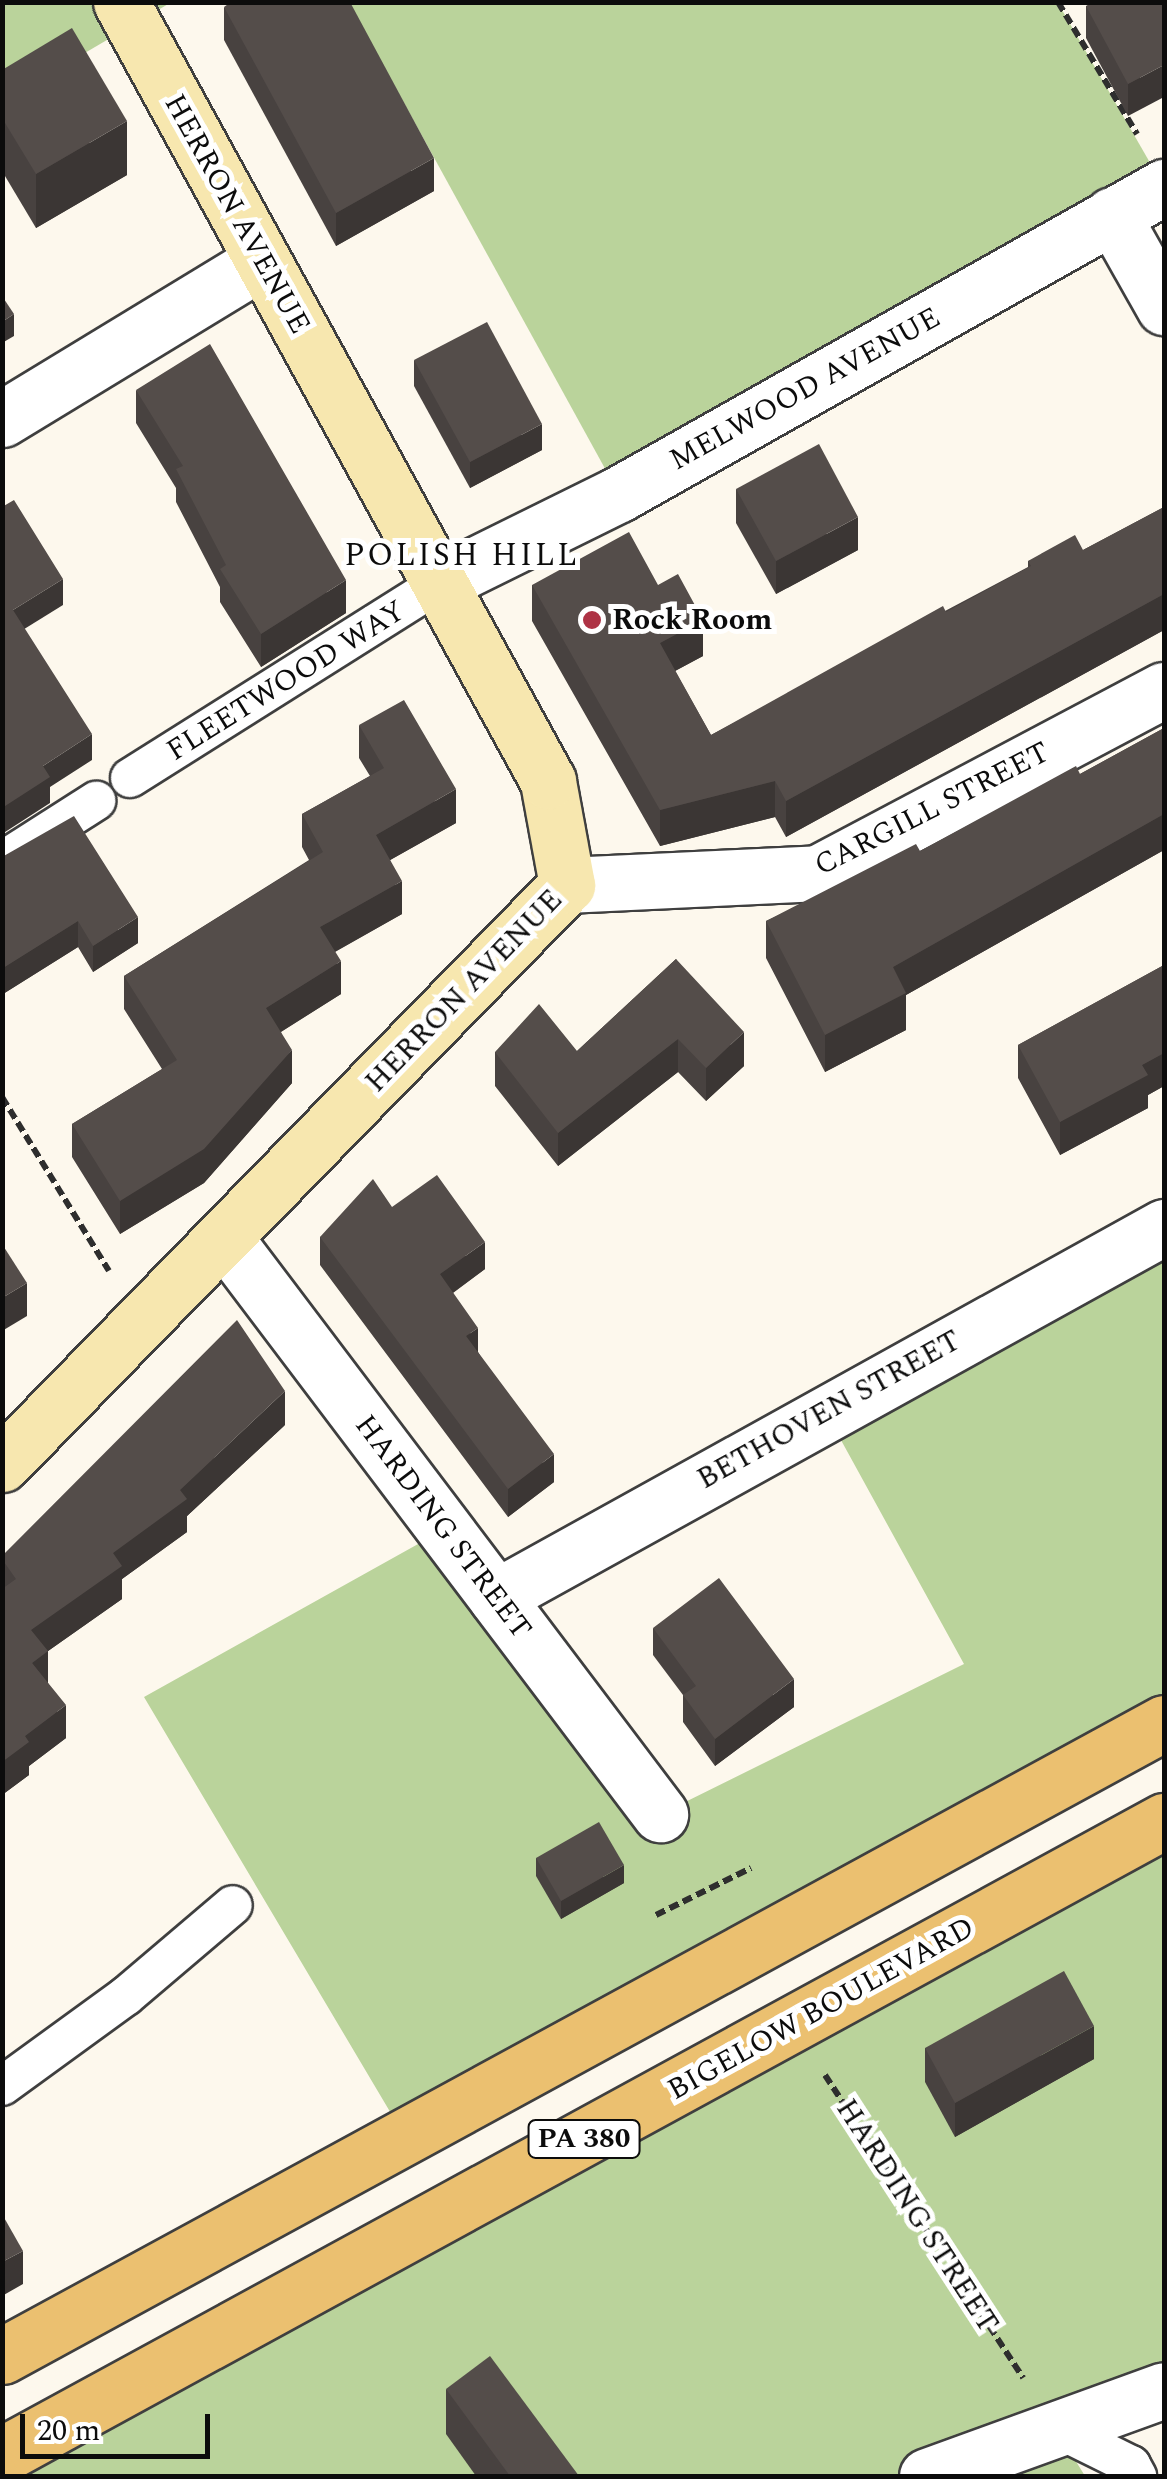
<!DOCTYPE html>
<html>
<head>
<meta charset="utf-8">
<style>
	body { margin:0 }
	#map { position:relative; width:1167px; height:2479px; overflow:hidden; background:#fdf8ed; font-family:Spectral,serif }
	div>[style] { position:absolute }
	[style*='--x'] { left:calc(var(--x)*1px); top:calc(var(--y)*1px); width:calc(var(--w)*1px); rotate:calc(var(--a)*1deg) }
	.forest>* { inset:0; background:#bad39b }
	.path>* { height:6px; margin-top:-3px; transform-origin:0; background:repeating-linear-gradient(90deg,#2e2e2e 0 10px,transparent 0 15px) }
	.roads { filter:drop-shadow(2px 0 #3f3f3f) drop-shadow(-2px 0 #3f3f3f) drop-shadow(0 2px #3f3f3f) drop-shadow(0 -2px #3f3f3f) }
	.lane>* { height:38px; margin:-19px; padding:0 19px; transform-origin:19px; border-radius:19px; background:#fff }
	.street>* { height:55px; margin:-27.5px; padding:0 27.5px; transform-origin:27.5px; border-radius:27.5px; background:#fff }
	.secondary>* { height:55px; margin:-27.5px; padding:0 27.5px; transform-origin:27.5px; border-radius:27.5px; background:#f7e7af }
	.primary>* { height:55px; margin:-27.5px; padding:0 27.5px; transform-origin:27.5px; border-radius:27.5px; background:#ebc070 }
	.wall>* { inset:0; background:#484240 }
	.shaded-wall>* { inset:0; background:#3b3634 }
	.building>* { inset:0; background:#544d4a }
	.dots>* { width:28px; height:28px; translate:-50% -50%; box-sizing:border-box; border:5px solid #fff; border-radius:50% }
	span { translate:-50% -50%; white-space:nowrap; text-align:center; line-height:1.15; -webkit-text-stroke:10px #fff; paint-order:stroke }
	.shield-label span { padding:2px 8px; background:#fff; border:2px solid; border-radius:8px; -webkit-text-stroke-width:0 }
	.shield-label { font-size:28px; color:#0c0c0c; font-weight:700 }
	.street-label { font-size:30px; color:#0c0c0c }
	.poi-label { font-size:30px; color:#0c0c0c; font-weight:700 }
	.left { translate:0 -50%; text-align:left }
	.neighbourhood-label { font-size:32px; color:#0c0c0c; letter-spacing:2.5px }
	.frame { position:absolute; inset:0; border:5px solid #0c0c0c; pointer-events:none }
	.scale { position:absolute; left:20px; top:2414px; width:190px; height:45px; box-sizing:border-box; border:5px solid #0c0c0c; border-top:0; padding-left:12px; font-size:30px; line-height:35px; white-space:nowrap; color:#0c0c0c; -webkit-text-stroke:8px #fff; paint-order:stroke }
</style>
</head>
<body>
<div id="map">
	<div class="forest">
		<div style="clip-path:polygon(3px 2px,170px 3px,3px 101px)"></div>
		<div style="clip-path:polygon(349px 3px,1058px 3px,1164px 187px,619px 494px)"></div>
		<div style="clip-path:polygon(1164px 1227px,1164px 1723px,405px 2137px,144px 1697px,445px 1529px,661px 1814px,964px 1664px,825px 1411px)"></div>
		<div style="clip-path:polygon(1164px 1821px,1164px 2390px,1056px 2429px,1085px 2476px,3px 2476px)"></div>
	</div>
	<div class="path">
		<div style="--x:1058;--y:2;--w:154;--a:59.1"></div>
		<div style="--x:2;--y:1097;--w:204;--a:58.4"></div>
		<div style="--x:656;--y:1915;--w:106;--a:-26.3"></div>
		<div style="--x:825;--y:2075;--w:362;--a:56.8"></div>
	</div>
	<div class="roads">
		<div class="lane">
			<div style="--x:130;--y:778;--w:368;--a:-32.2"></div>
			<div style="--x:2;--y:861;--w:112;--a:-32.6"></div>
			<div style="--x:2;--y:2086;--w:153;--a:-36"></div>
			<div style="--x:126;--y:1996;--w:140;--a:-40.4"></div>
			<div style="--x:1056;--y:2428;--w:84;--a:26.3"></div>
			<div style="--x:1131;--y:2465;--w:13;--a:61"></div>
		</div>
		<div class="street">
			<div style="--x:1112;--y:215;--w:106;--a:60.5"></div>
			<div style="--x:2;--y:419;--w:304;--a:-31.3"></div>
			<div style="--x:441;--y:582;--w:199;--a:-26.3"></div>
			<div style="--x:619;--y:494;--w:626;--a:-29.39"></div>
			<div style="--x:567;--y:885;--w:251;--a:-2.7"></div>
			<div style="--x:818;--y:873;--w:391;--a:-27.9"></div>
			<div style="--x:226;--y:1240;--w:720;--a:52.91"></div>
			<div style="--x:496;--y:1597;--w:764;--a:-28.98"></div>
			<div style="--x:927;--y:2476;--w:252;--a:-19.9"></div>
		</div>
		<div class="secondary">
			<div style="--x:2;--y:1464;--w:809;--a:-45.7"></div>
			<div style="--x:567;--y:885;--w:106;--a:-100.4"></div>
			<div style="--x:548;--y:781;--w:888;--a:-118.73"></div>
		</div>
		<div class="primary">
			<div style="--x:2;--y:2356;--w:1323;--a:-28.58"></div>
			<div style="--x:2;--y:2455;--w:1324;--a:-28.62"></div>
		</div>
	</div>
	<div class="wall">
		<div style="clip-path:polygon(1164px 2px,1128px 116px,1086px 38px,1086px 6px)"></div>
		<div style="clip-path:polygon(224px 7px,434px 191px,336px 246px,224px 40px)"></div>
		<div style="clip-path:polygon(2px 70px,127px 175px,36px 228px,2px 171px)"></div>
		<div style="clip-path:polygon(414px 360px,542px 450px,470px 488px,414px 386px)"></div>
		<div style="clip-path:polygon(136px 390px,346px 613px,261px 667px,220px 602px,220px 587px,176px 502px,176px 488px,136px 423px)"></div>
		<div style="clip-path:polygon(736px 489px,858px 550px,776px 594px,736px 523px)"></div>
		<div style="clip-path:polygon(1164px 507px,1164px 630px,786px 837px,775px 817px,660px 846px,532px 621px,532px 585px,658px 585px,703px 656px,675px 671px,711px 735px,1028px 567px,1028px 561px,1083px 550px)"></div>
		<div style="clip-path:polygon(359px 725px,456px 823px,390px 860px,402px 914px,335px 952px,341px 994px,281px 1032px,292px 1083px,204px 1183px,120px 1234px,72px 1157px,72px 1124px,162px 1069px,124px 1009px,124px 976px,309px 860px,302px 847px,302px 814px,370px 776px,359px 758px)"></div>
		<div style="clip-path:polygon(1164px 728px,1164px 850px,906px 995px,906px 1030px,825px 1072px,766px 958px,766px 921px,920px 851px,1080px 774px)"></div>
		<div style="clip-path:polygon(2px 857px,138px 943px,93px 972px,78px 947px,3px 994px)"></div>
		<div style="clip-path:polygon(1164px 943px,1164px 1086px,1148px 1095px,1148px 1108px,1060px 1155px,1018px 1078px,1018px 1045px,1164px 965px)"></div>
		<div style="clip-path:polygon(676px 959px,744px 1066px,706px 1101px,678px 1072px,558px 1166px,495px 1086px,495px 1052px,577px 1051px)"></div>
		<div style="clip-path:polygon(392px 1207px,485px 1269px,453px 1293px,478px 1352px,554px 1482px,508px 1517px,320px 1265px,320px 1237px)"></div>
		<div style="clip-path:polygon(285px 1425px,187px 1516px,187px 1532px,122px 1579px,122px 1599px,48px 1651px,48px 1683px,66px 1738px,29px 1766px,29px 1775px,2px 1795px,2px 1556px)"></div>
		<div style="clip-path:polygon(653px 1628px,794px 1707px,715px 1766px,683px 1722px,683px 1695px,653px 1655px)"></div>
		<div style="clip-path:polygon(536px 1858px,624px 1883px,561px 1919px,536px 1876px)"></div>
		<div style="clip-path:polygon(925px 2048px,1094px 2059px,955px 2137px,925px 2082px)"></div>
		<div style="clip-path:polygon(446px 2389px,579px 2476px,476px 2476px,446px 2434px)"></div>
	</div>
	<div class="shaded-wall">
		<div style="clip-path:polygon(1164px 65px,1164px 97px,1128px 116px,1128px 84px)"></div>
		<div style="clip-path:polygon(127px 121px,127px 175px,36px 228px,36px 174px)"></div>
		<div style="clip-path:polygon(434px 158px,434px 191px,336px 246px,336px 213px)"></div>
		<div style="clip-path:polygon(14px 314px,14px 336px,2px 343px,2px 322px)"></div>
		<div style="clip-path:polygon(542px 424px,542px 450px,470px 488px,470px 462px)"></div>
		<div style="clip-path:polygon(858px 517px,858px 550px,776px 594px,776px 561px)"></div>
		<div style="clip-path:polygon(63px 579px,63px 605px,13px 636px,13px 610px)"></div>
		<div style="clip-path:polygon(346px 580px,346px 613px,261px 667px,261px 634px)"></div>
		<div style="clip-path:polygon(1164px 594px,1164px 630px,786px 837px,786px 801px)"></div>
		<div style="clip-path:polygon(703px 620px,703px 656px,660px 679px,660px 643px)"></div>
		<div style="clip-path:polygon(92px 734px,92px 760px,50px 787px,50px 803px,2px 834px,2px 808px,43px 766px)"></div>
		<div style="clip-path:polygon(775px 781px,775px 817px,660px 846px,660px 810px)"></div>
		<div style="clip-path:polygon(456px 789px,456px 823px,376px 868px,376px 835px)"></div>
		<div style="clip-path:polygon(1164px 814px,1164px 850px,906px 995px,906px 1030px,825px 1072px,825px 1035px,893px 967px)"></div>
		<div style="clip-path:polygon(402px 881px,402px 914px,320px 960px,320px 927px)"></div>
		<div style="clip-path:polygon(138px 917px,138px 943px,93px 972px,93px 946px)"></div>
		<div style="clip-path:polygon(78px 921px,78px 947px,3px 994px,3px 968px)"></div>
		<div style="clip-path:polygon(341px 961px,341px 994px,266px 1041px,266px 1008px)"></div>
		<div style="clip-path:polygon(744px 1032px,744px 1066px,706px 1101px,706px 1068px)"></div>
		<div style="clip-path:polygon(678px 1039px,678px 1072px,558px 1166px,558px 1133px)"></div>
		<div style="clip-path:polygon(292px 1050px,292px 1083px,204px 1183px,120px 1234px,120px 1201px)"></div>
		<div style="clip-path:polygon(1164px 1053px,1164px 1086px,1148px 1095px,1148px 1108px,1060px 1155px,1060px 1122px,1142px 1065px)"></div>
		<div style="clip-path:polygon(485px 1242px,485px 1269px,440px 1302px,440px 1274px)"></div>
		<div style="clip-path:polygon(27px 1283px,27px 1316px,2px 1331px,2px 1298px)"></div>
		<div style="clip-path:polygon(478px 1328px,478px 1356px,466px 1336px)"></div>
		<div style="clip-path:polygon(285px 1391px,285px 1425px,187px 1516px,187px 1532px,122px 1579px,122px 1599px,31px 1663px,31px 1630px)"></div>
		<div style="clip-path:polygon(554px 1454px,554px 1482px,508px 1517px,508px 1489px)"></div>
		<div style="clip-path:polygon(48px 1651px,48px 1684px,32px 1663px)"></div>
		<div style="clip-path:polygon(794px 1679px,794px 1707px,715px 1766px,715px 1739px)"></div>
		<div style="clip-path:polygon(66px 1705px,66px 1738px,29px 1766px,29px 1775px,2px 1795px,2px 1762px,25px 1736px)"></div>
		<div style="clip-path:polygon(624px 1865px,624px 1883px,561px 1919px,561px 1901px)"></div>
		<div style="clip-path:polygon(1094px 2026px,1094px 2059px,955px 2137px,955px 2103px)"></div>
		<div style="clip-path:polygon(23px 2251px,23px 2284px,2px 2296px,2px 2262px)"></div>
	</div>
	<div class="building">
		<div style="clip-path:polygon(231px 2px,350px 2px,434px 158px,336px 213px,224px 7px)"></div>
		<div style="clip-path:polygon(1093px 2px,1164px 2px,1164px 65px,1128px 84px,1086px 6px)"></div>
		<div style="clip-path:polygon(72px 28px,127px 121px,36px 174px,2px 118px,2px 70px)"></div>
		<div style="clip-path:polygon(2px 296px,14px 314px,2px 322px)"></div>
		<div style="clip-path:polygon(487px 322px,542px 424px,470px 462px,414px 360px)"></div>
		<div style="clip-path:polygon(210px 344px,346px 580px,261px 634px,220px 569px,226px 565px,176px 469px,183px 466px,136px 390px)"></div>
		<div style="clip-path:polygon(819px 444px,858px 517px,776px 561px,736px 489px)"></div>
		<div style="clip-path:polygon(14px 500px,63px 579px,13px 610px,92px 734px,43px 766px,50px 777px,2px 808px,2px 507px)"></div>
		<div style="clip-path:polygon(1164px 507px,1164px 594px,786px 801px,775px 781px,660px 810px,532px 585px,629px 532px,658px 585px,678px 574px,703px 620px,660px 643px,711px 735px,943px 606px,946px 612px,1031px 566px,1028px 561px,1075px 535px,1083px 550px)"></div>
		<div style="clip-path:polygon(404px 700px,456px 789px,376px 835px,402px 881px,320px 927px,341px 961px,266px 1008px,292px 1050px,204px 1149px,120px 1201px,72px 1124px,177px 1060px,124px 976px,323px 852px,302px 814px,384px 768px,359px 725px)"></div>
		<div style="clip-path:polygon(1164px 728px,1164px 814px,893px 967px,906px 993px,825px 1035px,766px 921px,916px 844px,920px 851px,1076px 766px,1080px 774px)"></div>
		<div style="clip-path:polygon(74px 816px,138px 917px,93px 946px,78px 921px,3px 968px,2px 857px)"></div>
		<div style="clip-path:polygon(676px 959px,744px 1032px,706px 1068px,678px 1039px,558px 1133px,495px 1052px,539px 1004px,577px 1051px)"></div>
		<div style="clip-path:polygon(1164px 965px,1164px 1053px,1142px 1065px,1148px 1075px,1060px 1122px,1018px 1045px)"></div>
		<div style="clip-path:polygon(437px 1175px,485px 1242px,440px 1274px,478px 1328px,466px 1336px,554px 1454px,508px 1489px,320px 1237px,373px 1179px,392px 1207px)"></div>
		<div style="clip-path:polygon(2px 1244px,27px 1283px,2px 1298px)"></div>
		<div style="clip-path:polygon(237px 1320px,285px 1391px,180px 1490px,187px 1499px,113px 1553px,122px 1566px,31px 1630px,48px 1651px,32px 1663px,66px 1705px,25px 1736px,29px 1742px,2px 1762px,2px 1589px,16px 1579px,2px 1559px,2px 1556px)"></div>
		<div style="clip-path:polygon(719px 1578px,794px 1679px,715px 1739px,683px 1695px,696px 1686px,653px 1628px)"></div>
		<div style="clip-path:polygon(599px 1822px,624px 1865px,561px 1901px,536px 1858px)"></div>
		<div style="clip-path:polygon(1064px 1971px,1094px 2026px,955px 2103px,925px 2048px)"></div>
		<div style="clip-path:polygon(2px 2214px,23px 2251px,2px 2262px)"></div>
		<div style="clip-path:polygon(490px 2356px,579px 2476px,510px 2476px,446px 2389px)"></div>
	</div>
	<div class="dots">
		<div style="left:592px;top:620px;background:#ae3345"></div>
	</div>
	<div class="shield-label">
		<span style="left:584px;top:2139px">PA 380</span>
	</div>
	<div class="street-label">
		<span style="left:237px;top:214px;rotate:61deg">HERRON AVENUE</span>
		<span style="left:805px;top:389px;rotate:-29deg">MELWOOD AVENUE</span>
		<span style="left:286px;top:681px;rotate:-32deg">FLEETWOOD WAY</span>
		<span style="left:932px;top:809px;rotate:-27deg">CARGILL STREET</span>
		<span style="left:464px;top:991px;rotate:-46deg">HERRON AVENUE</span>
		<span style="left:829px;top:1410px;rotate:-29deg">BETHOVEN STREET</span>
		<span style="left:443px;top:1527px;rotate:53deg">HARDING STREET</span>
		<span style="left:821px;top:2009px;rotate:-29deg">BIGELOW BOULEVARD</span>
		<span style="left:917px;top:2216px;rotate:57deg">HARDING STREET</span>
	</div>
	<div class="poi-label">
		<span class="left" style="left:612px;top:620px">Rock Room</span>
	</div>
	<div class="neighbourhood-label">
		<span style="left:462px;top:556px">POLISH HILL</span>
	</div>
	<div class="frame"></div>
	<div class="scale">20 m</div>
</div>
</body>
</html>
